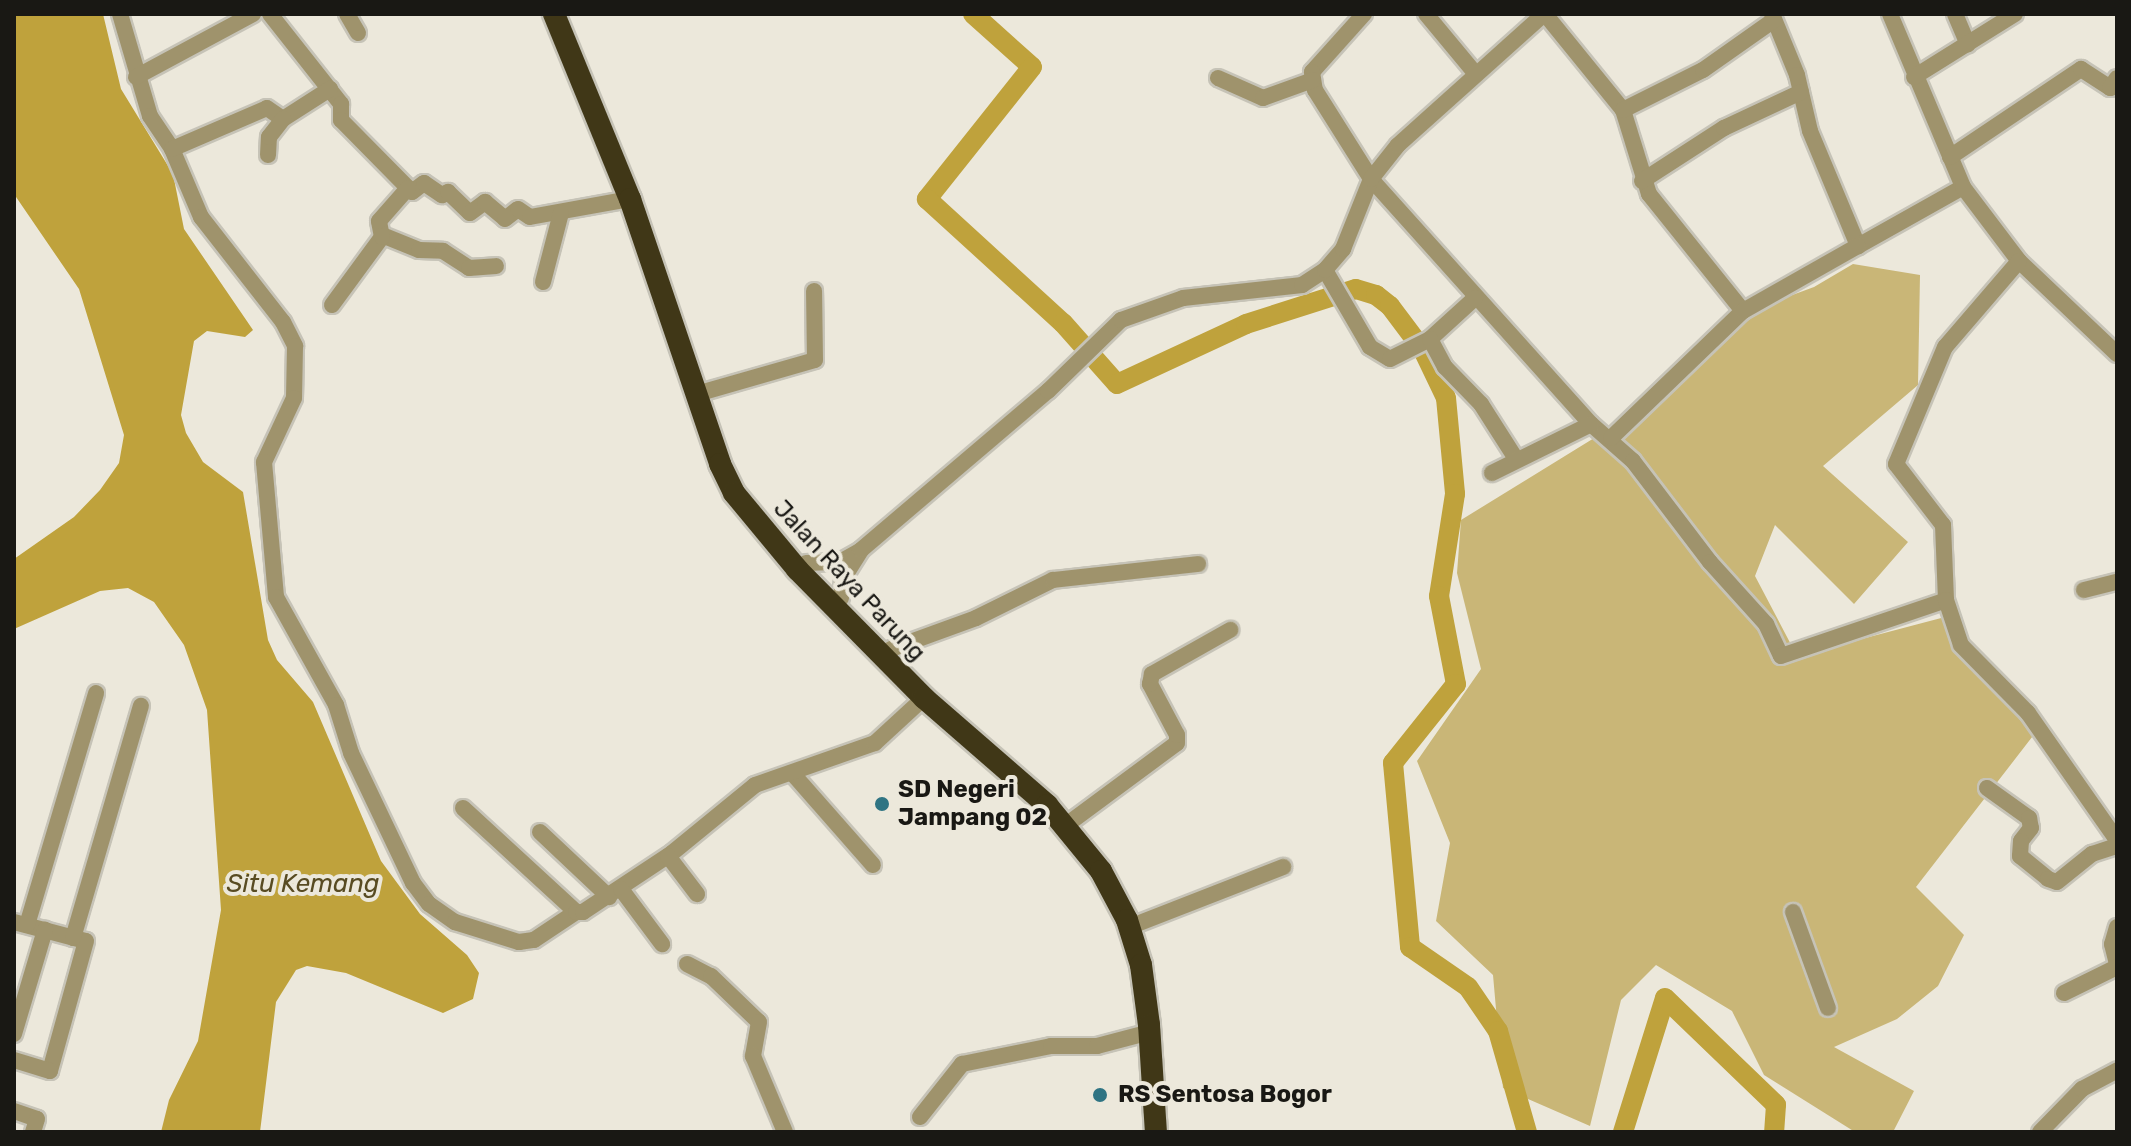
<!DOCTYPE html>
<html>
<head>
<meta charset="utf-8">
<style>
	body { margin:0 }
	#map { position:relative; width:2131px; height:1146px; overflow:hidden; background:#ece8db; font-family:Rubik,sans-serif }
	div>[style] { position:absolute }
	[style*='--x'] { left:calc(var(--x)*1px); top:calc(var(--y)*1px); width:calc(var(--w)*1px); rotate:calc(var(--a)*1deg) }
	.green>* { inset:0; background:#c9b677 }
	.water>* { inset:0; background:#bfa23c }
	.river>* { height:20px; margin:-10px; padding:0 10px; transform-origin:10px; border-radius:10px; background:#bfa23c }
	.roads { filter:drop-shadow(2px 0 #c6c3b7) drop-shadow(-2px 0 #c6c3b7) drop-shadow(0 2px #c6c3b7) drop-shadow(0 -2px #c6c3b7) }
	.minor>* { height:16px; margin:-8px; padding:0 8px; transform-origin:8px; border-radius:8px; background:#9f936c }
	.highway>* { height:22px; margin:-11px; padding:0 11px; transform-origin:11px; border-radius:11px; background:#403717 }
	.dots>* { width:22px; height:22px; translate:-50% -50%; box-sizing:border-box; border:4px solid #ece8db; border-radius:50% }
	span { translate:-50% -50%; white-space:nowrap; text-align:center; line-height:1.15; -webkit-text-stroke:8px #ece8db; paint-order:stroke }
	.street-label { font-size:24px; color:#191814 }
	.poi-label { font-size:24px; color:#191814; font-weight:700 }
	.left { translate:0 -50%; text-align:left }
	.water-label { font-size:26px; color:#584b22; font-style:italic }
	.frame { position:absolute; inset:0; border:16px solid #191814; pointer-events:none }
</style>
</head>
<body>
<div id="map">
	<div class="green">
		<div style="clip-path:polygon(1853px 264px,1920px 275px,1918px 385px,1823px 466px,1908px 542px,1854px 604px,1775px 525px,1755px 576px,1797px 656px,1945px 617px,2036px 732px,1916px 887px,1964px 935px,1938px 986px,1897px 1019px,1834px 1047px,1914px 1091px,1893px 1132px,1855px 1132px,1764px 1075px,1732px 1011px,1656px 965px,1621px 1000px,1590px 1126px,1503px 1088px,1493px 975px,1436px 921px,1450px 843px,1417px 761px,1481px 669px,1457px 573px,1461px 520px,1612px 427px,1751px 310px,1814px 287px)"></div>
	</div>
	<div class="water">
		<div style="clip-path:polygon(14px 14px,103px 14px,121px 89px,173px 174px,184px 229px,253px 330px,245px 337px,207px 331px,194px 341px,181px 415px,186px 433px,203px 462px,243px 492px,268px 640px,277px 660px,313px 702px,381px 861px,420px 914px,467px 955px,479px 973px,473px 999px,443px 1013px,346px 973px,307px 966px,296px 970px,276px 1002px,260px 1132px,161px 1132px,169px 1100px,198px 1041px,221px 910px,207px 710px,184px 645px,154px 602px,128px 588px,100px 591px,14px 629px,14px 559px,74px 517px,100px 490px,119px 463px,124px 435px,79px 289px,14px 194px)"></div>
	</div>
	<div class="river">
		<div style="--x:973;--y:14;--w:79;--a:41.9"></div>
		<div style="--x:1032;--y:67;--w:169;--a:128.5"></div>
		<div style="--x:927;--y:199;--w:184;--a:42.4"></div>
		<div style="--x:1063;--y:323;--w:81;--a:48.5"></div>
		<div style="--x:1117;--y:384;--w:142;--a:-24.9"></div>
		<div style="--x:1246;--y:324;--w:115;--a:-17.7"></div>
		<div style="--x:1356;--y:289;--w:21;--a:17"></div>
		<div style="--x:1376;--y:295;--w:18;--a:38"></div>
		<div style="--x:1390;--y:306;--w:55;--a:53.1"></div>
		<div style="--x:1423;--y:350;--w:53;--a:64.4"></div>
		<div style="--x:1446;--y:398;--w:96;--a:84.6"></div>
		<div style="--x:1455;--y:494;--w:103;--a:98.9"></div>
		<div style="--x:1439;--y:596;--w:90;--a:79.1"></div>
		<div style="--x:1456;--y:684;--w:101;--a:128.6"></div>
		<div style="--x:1393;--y:763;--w:185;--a:84.7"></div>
		<div style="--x:1410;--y:947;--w:70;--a:34.6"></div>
		<div style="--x:1468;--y:987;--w:53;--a:55.7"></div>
		<div style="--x:1498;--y:1031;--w:105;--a:74"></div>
		<div style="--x:1623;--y:1132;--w:140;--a:-72.6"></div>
		<div style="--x:1665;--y:998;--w:154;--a:43.9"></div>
		<div style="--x:1776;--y:1105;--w:27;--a:94"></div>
	</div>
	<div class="roads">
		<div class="minor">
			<div style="--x:120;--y:14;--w:106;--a:73.6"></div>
			<div style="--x:150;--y:116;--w:40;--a:56"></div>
			<div style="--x:172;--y:149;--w:74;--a:66.9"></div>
			<div style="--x:201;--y:217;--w:133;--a:52"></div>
			<div style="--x:283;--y:322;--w:27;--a:63"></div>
			<div style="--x:295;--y:346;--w:52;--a:91.1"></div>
			<div style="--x:294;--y:398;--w:71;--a:115.1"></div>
			<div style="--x:264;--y:462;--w:136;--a:84.9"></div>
			<div style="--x:276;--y:597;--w:124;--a:60.9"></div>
			<div style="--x:336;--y:705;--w:50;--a:72.6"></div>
			<div style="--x:351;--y:753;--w:144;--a:64.5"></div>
			<div style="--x:413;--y:883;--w:26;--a:53"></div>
			<div style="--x:429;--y:904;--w:32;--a:35"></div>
			<div style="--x:455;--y:922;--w:67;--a:17.4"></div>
			<div style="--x:519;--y:942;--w:15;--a:-8"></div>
			<div style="--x:534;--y:940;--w:50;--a:-33.7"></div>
			<div style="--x:270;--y:14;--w:115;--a:51.7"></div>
			<div style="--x:341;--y:104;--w:16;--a:90"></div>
			<div style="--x:341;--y:120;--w:101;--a:45.4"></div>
			<div style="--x:412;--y:192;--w:15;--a:-37"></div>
			<div style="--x:424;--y:183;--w:22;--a:34"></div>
			<div style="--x:442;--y:195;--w:7;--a:-27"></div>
			<div style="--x:448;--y:192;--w:30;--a:44"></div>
			<div style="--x:470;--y:213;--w:19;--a:-36"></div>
			<div style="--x:485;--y:202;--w:26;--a:40"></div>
			<div style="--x:505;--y:219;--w:16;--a:-38"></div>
			<div style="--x:518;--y:209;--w:14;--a:34"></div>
			<div style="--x:530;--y:217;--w:102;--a:-10.2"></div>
			<div style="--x:347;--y:14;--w:22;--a:60"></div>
			<div style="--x:1364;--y:14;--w:78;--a:131.9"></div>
			<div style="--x:1312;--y:72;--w:18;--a:81"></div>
			<div style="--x:1315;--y:90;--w:105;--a:57.8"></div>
			<div style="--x:1371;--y:179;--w:329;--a:48.1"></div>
			<div style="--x:1591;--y:424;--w:56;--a:41.4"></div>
			<div style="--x:1633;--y:461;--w:127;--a:52.7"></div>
			<div style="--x:1710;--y:562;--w:84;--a:47.9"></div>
			<div style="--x:1766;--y:624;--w:35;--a:65"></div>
			<div style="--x:1781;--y:656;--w:174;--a:-18.7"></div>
			<div style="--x:1426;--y:14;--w:77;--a:50.3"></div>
			<div style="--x:1545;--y:14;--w:124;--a:50.9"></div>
			<div style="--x:1623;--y:110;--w:88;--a:72.8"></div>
			<div style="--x:1649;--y:194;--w:150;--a:51.2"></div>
			<div style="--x:1772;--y:14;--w:66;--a:67.7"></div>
			<div style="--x:1797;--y:75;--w:57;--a:76.9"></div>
			<div style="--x:1810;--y:131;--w:125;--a:67.3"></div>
			<div style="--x:1858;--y:246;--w:120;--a:-29.3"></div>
			<div style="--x:1890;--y:14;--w:188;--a:67.1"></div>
			<div style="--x:1963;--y:187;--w:93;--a:52.9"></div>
			<div style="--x:2019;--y:261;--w:135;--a:43.5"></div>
			<div style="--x:1955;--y:14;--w:33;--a:67"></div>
			<div style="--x:136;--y:77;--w:133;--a:-28.3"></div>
			<div style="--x:1914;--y:77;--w:119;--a:-32"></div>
			<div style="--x:1218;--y:78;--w:49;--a:24"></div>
			<div style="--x:1263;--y:98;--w:53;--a:-19.8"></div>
			<div style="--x:1623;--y:110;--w:89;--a:-26.6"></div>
			<div style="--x:1703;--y:70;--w:87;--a:-35.2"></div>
			<div style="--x:172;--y:149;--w:103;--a:-23.3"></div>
			<div style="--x:267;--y:108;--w:19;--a:35"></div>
			<div style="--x:283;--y:119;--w:56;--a:-32.6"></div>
			<div style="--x:268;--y:155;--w:18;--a:-87"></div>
			<div style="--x:269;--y:137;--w:23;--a:-52"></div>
			<div style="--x:1950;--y:157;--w:158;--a:-33.9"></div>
			<div style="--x:2081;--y:69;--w:35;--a:33"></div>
			<div style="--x:2110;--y:88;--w:12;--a:-55"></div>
			<div style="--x:1642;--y:181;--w:98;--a:-32.9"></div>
			<div style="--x:1724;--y:128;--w:85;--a:-25.1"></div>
			<div style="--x:382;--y:235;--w:40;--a:22"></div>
			<div style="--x:419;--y:250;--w:24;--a:2"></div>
			<div style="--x:443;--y:251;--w:31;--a:33"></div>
			<div style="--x:469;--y:268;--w:27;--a:-4"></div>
			<div style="--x:2019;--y:261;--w:113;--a:130.7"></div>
			<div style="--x:1945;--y:347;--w:127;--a:112.7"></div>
			<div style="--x:1896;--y:464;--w:77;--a:52.4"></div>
			<div style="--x:1943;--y:525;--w:75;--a:87.7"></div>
			<div style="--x:1946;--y:600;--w:47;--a:71.6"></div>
			<div style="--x:1961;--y:645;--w:95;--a:45.4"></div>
			<div style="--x:2028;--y:713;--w:155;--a:55"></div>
			<div style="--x:1325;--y:270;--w:89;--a:59.7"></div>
			<div style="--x:1370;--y:347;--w:23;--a:31"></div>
			<div style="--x:1390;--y:359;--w:45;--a:-26.6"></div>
			<div style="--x:1430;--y:339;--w:61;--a:-42.3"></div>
			<div style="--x:543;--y:282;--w:71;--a:-75.4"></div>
			<div style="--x:332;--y:305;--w:84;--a:-53.7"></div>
			<div style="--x:382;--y:237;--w:16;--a:-101"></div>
			<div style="--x:379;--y:221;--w:44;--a:-48.7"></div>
			<div style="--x:1430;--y:339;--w:32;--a:62"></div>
			<div style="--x:1445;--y:367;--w:52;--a:45.8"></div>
			<div style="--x:1481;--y:404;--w:65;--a:57.5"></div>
			<div style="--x:707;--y:391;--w:112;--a:-16"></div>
			<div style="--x:815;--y:360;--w:69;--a:-90.8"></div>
			<div style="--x:1611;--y:438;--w:183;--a:-43.9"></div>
			<div style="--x:1743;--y:311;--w:132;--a:-29.5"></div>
			<div style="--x:1492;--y:473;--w:110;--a:-26.3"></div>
			<div style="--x:806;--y:563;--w:34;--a:-2"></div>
			<div style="--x:840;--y:562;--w:21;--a:-29"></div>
			<div style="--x:2084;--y:590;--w:34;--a:-14"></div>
			<div style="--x:841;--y:598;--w:19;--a:-84"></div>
			<div style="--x:843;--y:579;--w:34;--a:-58"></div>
			<div style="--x:861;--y:550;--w:245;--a:-40.4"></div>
			<div style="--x:1048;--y:391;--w:102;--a:-44.2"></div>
			<div style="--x:1121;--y:320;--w:66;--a:-19.5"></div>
			<div style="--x:1183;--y:298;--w:120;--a:-6.2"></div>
			<div style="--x:1302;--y:285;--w:27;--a:-33"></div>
			<div style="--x:1325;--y:270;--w:28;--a:-49"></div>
			<div style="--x:1343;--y:249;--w:75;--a:-68.2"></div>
			<div style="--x:1371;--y:179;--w:43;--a:-51.5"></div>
			<div style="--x:1398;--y:145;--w:196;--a:-41.9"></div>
			<div style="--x:891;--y:649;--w:90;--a:-20"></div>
			<div style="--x:976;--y:618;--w:86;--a:-26.3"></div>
			<div style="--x:1053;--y:580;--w:146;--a:-6.3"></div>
			<div style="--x:793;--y:774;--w:121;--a:48.7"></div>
			<div style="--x:1987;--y:788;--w:52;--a:35.5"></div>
			<div style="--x:2029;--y:818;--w:10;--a:79"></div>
			<div style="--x:2031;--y:828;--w:16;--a:128"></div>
			<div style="--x:2021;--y:841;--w:15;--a:94"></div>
			<div style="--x:2020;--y:856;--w:36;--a:39"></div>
			<div style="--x:2048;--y:879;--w:9;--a:18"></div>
			<div style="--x:2057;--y:882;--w:45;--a:-38.7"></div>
			<div style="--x:2092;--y:854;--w:26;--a:-18"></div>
			<div style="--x:463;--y:808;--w:154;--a:42.6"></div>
			<div style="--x:576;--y:912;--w:7;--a:0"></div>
			<div style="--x:583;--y:912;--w:107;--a:-33.5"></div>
			<div style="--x:672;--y:853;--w:107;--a:-39.3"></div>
			<div style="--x:755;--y:785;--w:127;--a:-19.3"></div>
			<div style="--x:875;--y:743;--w:67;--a:-42.6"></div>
			<div style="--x:1073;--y:820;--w:129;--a:-36.5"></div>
			<div style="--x:1177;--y:743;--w:8;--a:-90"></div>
			<div style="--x:1177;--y:735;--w:58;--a:-117.9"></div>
			<div style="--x:1150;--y:684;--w:10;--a:-79"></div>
			<div style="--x:1152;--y:674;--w:90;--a:-29.4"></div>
			<div style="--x:540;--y:832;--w:95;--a:43.3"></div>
			<div style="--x:668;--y:856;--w:48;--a:52.7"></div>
			<div style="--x:621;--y:889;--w:69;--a:53.3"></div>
			<div style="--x:1793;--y:912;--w:102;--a:70"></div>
			<div style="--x:14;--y:922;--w:74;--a:14.8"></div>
			<div style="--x:86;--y:941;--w:135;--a:105.5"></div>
			<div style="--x:50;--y:1071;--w:38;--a:-163"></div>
			<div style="--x:1137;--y:924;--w:157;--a:-21.3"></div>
			<div style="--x:27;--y:925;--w:242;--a:-73.4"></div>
			<div style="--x:2117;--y:927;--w:18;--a:106"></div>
			<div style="--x:2112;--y:944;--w:21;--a:76"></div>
			<div style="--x:73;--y:938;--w:242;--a:-73.7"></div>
			<div style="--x:687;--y:964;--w:27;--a:27"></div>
			<div style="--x:711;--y:976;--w:66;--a:43.8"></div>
			<div style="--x:759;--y:1022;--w:35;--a:100"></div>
			<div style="--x:753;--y:1056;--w:82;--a:67.2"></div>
			<div style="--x:2064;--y:993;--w:59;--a:-26.1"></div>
			<div style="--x:14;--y:1034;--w:109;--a:-73.4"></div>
			<div style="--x:14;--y:1111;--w:24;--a:19"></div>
			<div style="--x:37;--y:1119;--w:14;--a:107"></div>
			<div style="--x:920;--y:1117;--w:68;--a:-51.6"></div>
			<div style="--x:962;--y:1064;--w:91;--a:-11.4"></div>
			<div style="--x:1051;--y:1046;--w:46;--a:0"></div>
			<div style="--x:1097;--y:1046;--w:55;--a:-14.8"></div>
			<div style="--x:2040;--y:1132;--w:60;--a:-45.7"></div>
			<div style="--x:2082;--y:1089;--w:40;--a:-28"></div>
		</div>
		<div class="highway">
			<div style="--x:554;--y:14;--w:200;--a:67.7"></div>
			<div style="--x:630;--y:199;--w:280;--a:71.2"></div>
			<div style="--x:720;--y:464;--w:32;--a:64"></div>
			<div style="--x:734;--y:493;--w:99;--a:50.3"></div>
			<div style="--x:797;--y:569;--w:181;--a:45.4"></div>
			<div style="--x:924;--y:698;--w:163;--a:41"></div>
			<div style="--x:1047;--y:805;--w:85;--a:50.7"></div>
			<div style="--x:1101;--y:871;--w:55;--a:62"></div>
			<div style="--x:1127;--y:920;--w:47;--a:72.7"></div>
			<div style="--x:1141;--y:965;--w:61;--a:82.4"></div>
			<div style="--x:1149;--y:1025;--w:107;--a:86.3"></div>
		</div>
	</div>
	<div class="dots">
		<div style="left:882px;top:804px;background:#2f7483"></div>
		<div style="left:1100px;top:1095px;background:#2f7483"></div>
	</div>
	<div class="street-label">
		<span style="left:849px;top:581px;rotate:47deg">Jalan Raya Parung</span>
	</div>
	<div class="poi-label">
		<span class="left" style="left:898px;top:804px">SD Negeri<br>Jampang 02</span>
		<span class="left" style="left:1118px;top:1095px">RS Sentosa Bogor</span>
	</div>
	<div class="water-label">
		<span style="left:303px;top:884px">Situ Kemang</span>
	</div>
	<div class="frame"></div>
</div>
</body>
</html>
